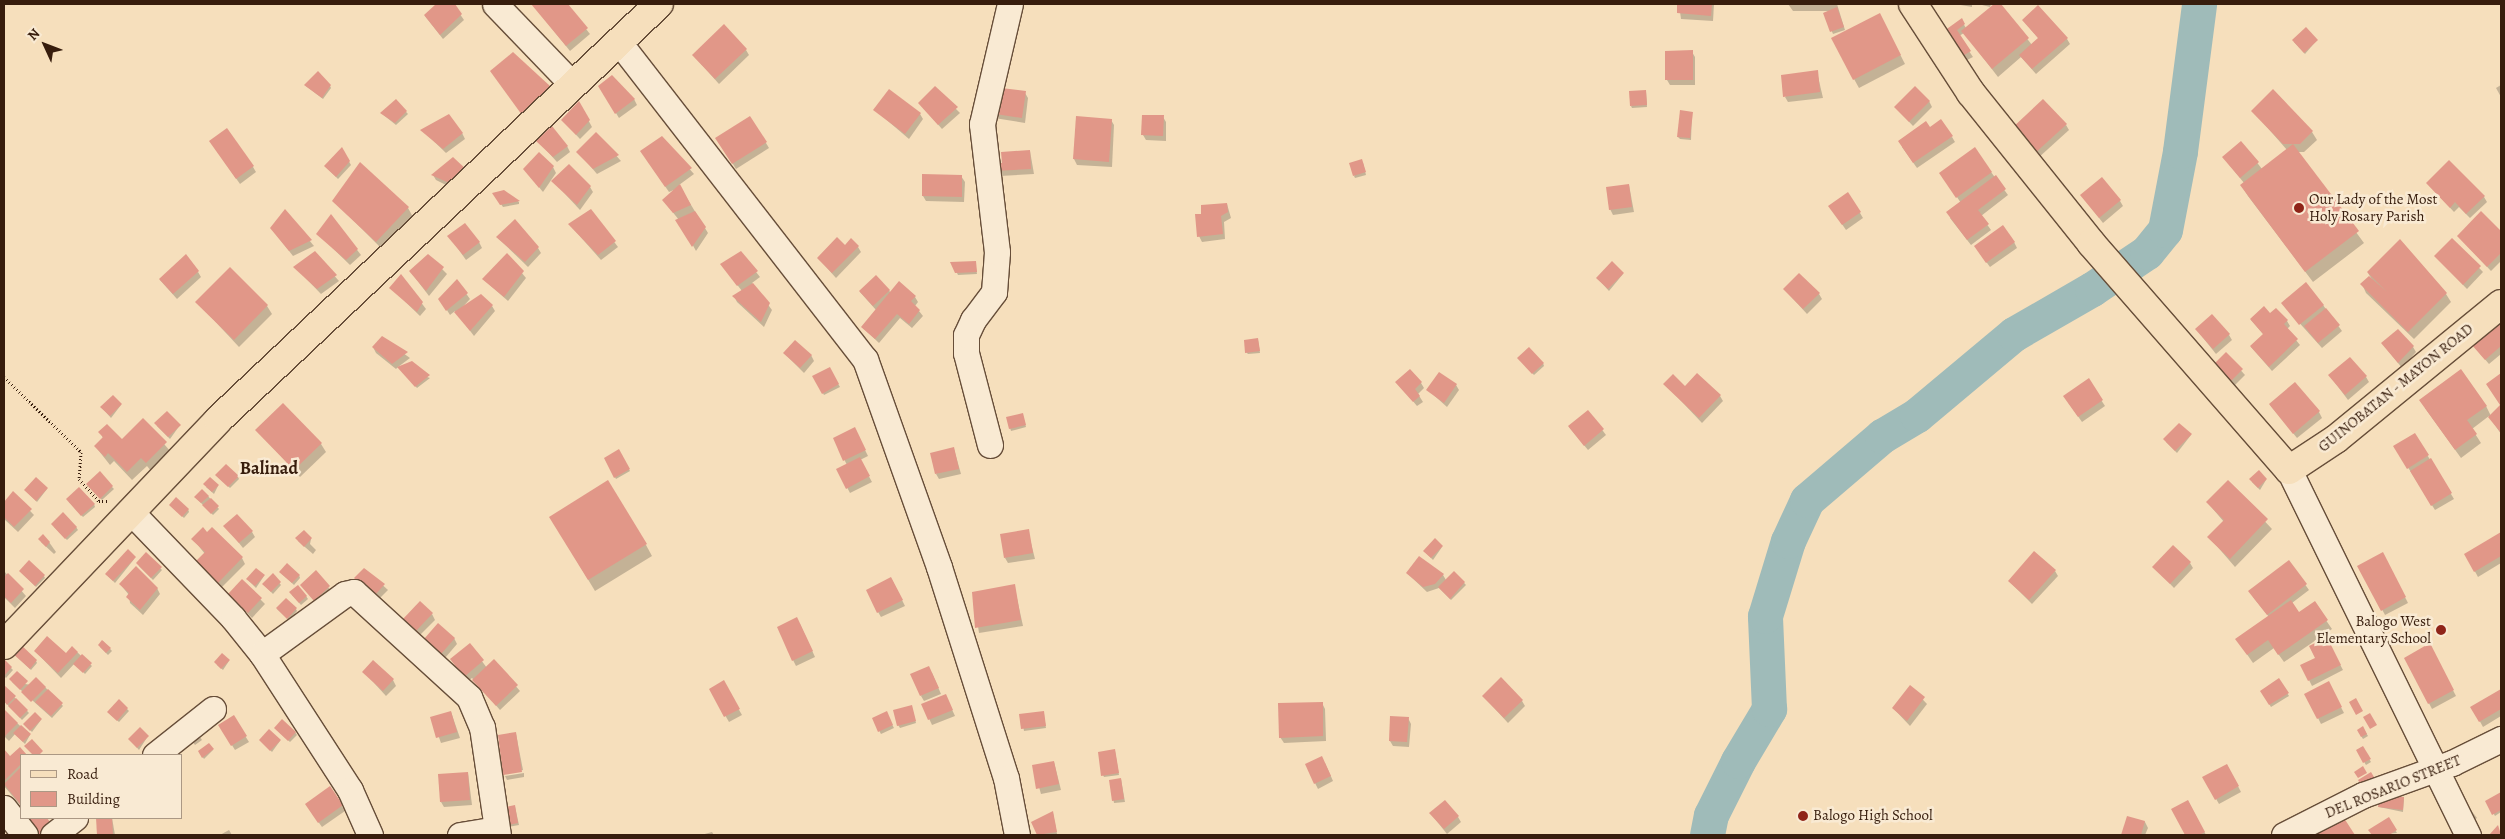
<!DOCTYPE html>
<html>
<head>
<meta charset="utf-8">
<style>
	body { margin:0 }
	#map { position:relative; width:2505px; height:839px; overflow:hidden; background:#f6dfbc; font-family:Alegreya,serif }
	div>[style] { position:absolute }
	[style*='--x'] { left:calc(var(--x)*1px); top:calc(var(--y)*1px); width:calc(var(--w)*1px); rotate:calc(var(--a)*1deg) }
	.shadow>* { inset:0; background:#0003 }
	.river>* { height:35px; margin:-17.5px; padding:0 17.5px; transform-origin:17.5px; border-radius:17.5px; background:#9fbbb9 }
	.building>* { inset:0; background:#e19788 }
	.path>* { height:3px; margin-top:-1.5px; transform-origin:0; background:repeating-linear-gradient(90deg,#371d0d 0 1px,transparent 0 3.5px) }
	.roads { filter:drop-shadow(1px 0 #674e39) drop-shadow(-1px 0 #674e39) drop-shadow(0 1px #674e39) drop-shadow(0 -1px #674e39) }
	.minor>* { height:25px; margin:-12.5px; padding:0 12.5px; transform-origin:12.5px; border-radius:12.5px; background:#f9ead3 }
	.major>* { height:28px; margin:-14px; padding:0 14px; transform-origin:14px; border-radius:14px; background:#f6dfbc }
	.dots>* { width:14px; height:14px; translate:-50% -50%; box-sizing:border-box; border:2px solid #f9ead3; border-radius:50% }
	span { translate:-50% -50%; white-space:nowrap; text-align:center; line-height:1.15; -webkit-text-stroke:5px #f9ead3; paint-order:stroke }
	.poi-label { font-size:15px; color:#371d0d }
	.left { translate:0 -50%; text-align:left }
	.right { translate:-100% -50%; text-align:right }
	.street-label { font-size:15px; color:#371d0d }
	.quarter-label { font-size:18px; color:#371d0d; font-weight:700 }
	.frame { position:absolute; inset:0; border:5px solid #371d0d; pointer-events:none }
	.legend { position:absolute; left:20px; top:754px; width:162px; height:65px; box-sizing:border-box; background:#f9ead3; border:1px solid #ab9884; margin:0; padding:6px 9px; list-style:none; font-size:15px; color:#371d0d }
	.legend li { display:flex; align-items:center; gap:10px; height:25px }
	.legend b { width:25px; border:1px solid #ab9884 }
	.north { position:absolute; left:20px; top:20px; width:50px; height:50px; -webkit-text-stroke:4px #f9ead3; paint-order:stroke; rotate:313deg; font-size:14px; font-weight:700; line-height:20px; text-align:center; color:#371d0d }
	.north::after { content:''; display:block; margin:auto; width:18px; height:22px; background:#371d0d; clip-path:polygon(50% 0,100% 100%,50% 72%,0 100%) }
</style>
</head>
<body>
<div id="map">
	<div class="shadow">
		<div style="clip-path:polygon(438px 4px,453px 4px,464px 20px,443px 39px,425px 16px)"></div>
		<div style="clip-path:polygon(532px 4px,566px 4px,590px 34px,570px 51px)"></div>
		<div style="clip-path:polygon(1679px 4px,1714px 4px,1713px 21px,1681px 19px)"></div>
		<div style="clip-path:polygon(1788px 4px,1837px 4px,1845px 30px,1833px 34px,1824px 13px,1831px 11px,1793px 11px)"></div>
		<div style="clip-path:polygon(1955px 4px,1972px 4px,1972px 7px)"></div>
		<div style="clip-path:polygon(1978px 4px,1991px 4px,1990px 7px)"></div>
		<div style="clip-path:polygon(1996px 4px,2000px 4px,2032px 45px,2039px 39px,2023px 20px,2067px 39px,2070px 44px,2036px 74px,2021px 57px,1998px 77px,1964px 33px,1959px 36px,1973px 57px,1965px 61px,1948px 36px,1961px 20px,1966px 28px)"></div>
		<div style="clip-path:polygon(1884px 23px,1905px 64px,1859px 88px,1854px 79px)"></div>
		<div style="clip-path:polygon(2317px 40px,2305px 54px,2294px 42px)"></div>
		<div style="clip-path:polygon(746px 50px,749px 55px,719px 84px,693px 55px)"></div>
		<div style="clip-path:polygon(1692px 52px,1695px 57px,1695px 85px,1670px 85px,1667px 80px)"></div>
		<div style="clip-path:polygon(513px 54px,554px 95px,528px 123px)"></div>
		<div style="clip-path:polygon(1817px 72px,1823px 98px,1788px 102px,1785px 97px)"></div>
		<div style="clip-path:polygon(2501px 85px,2501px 97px,2496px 88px)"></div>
		<div style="clip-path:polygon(306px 86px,330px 86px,331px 88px,323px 99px)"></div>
		<div style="clip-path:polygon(600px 87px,634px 99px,637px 105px,619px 118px)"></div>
		<div style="clip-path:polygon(935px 88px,960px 113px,942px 129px,919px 103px)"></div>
		<div style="clip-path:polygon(1646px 91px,1647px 107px,1632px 108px,1631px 106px)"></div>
		<div style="clip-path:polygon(1025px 93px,1028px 98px,1025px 123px,994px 118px,991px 113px)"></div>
		<div style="clip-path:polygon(396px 101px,408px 114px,396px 125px,381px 113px)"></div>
		<div style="clip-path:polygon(1929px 101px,1932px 107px,1913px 126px,1895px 107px)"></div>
		<div style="clip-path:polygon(579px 103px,592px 127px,580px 139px,562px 120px)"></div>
		<div style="clip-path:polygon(875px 110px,920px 114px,923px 119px,909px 139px)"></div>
		<div style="clip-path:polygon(2253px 111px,2312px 132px,2317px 140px,2304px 152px,2297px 152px,2364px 243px,2313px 282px,2248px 196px,2241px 185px,2244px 183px,2227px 162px,2241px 142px,2262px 169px,2287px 150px)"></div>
		<div style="clip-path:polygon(1692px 113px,1691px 140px,1680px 139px,1678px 137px)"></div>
		<div style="clip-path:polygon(750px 117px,769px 148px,736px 169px,717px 138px)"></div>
		<div style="clip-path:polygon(1163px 117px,1166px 122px,1166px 141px,1146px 140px,1143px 135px)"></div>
		<div style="clip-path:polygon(1077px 118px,1111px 120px,1114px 125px,1112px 167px,1077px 165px,1074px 159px)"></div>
		<div style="clip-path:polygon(2066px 125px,2069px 130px,2037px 159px,2015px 134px)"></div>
		<div style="clip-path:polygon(422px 130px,462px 133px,465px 139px,446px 153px)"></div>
		<div style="clip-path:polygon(596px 133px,621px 161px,597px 174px,578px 152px)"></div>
		<div style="clip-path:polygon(1952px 137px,1955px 142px,1917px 168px,1902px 147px)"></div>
		<div style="clip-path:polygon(662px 138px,694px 174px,679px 185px,708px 233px,696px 251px,679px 220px,663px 200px,676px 189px,669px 192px,645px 157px)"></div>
		<div style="clip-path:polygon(538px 141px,567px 146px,570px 152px,557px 162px)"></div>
		<div style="clip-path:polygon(214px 147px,253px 167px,256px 172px,240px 184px)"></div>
		<div style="clip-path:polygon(342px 149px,351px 165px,338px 179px,325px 166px)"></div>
		<div style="clip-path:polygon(1974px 149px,2008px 195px,1981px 216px,1991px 230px,1971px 245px,1950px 218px,1961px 203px,1944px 178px)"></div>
		<div style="clip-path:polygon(1030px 151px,1034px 174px,1000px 176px,997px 171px,1003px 164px)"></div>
		<div style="clip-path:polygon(1363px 163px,1366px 175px,1355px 178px,1354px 176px)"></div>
		<div style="clip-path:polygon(553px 167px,556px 173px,543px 192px,528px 174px)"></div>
		<div style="clip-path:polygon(468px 173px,450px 187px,436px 180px,433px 175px)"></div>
		<div style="clip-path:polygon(961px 176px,965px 182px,964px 202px,926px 201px,923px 196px)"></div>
		<div style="clip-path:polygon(553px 181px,590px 187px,593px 192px,580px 210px)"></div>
		<div style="clip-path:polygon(2427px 183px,2484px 197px,2487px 202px,2470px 218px,2459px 207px,2454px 212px)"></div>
		<div style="clip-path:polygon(1629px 185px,1634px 212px,1613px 215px,1610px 209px)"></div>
		<div style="clip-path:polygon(504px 191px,519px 202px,519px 204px,503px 207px,494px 194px)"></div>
		<div style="clip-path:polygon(2081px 195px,2120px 201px,2123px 206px,2103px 223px)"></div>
		<div style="clip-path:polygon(334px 201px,408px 208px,413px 217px,382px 249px)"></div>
		<div style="clip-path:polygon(1227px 204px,1231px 218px,1224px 222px,1225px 239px,1202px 242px,1199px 236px,1203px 215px)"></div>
		<div style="clip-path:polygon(590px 210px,618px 247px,601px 260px,570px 225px)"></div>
		<div style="clip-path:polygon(285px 211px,314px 246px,293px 256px,271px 228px)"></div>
		<div style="clip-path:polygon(1833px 211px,1860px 213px,1863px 218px,1846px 230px)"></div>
		<div style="clip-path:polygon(2481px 213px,2501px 233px,2501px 261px,2491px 271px,2458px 236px)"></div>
		<div style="clip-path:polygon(331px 216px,361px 255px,350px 265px,318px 234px)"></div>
		<div style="clip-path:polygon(449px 236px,479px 242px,482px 248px,466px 260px)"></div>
		<div style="clip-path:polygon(498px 238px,538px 248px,541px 253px,528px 267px)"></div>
		<div style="clip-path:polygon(2452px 239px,2483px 272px,2467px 289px,2435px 256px)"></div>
		<div style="clip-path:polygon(2014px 242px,2017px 248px,1990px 267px,1979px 252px)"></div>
		<div style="clip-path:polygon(845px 247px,858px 247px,861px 252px,836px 278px,818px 258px)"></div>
		<div style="clip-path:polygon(314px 253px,339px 281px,321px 294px,295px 267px)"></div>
		<div style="clip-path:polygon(741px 253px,760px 277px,752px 283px,772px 310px,764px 327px,737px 302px,734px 296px,742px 291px,725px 269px)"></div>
		<div style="clip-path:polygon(428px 255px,447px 274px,429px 296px,410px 271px)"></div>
		<div style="clip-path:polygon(507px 255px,526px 278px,508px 301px,483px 279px)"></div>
		<div style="clip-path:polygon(975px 262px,977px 274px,958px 275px,952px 263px)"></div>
		<div style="clip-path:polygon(198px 272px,201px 277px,177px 299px,160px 280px)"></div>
		<div style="clip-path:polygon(2368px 273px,2446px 294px,2451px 302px,2414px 339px,2366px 293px,2362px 284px,2373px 281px)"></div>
		<div style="clip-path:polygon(1623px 274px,1609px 291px,1599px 280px)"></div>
		<div style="clip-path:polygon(401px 276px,426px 309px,420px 316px,391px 288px)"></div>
		<div style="clip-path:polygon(457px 281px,470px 299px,460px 310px,492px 306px,495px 311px,474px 336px,455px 311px,450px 315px,440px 299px)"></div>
		<div style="clip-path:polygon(1784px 289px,1819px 294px,1822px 299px,1807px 314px)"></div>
		<div style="clip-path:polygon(889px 290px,891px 294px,915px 297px,918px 302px,915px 306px,923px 316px,912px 328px,900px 318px,879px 343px,862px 327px,876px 310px,860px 292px)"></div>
		<div style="clip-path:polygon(197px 302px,267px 306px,272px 314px,239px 347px)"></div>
		<div style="clip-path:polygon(2323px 305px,2342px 331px,2322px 348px,2286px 308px)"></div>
		<div style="clip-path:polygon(2501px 309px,2501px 354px,2489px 364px,2470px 342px)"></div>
		<div style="clip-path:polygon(2270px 315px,2287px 321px,2290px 326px,2287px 329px,2300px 345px,2272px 371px,2251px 347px,2264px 335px,2251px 320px)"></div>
		<div style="clip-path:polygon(2196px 329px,2229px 335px,2232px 340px,2216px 354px)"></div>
		<div style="clip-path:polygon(382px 338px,410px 358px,398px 367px,430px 378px,417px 388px,398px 367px,396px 369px,376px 353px,373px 347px)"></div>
		<div style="clip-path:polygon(1258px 340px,1260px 353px,1248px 354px,1246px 352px)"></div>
		<div style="clip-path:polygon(2382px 343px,2413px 347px,2416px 352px,2402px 368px)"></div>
		<div style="clip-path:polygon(784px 353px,811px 355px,814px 361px,804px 373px)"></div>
		<div style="clip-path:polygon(2226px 354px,2245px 375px,2230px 390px)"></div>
		<div style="clip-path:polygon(1520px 360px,1543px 363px,1544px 366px,1534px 375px)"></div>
		<div style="clip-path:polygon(829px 368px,840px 387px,824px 395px,814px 377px)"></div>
		<div style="clip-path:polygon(2501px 375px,2501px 434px,2489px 416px,2472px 429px,2481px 443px,2461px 458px,2425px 408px,2486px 406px,2491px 416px,2501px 405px,2488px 385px)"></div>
		<div style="clip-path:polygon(2330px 376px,2366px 377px,2369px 382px,2348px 400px)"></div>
		<div style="clip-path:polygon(2088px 380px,2105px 406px,2082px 422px,2068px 402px)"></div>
		<div style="clip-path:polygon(1397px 382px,1421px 383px,1424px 388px,1418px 394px,1423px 402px,1417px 406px)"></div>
		<div style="clip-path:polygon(1665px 384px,1720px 396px,1723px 401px,1702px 423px)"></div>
		<div style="clip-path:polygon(1456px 385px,1459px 390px,1447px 407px,1428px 390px)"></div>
		<div style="clip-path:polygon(121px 405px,111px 418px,103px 409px)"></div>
		<div style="clip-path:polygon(2270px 405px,2319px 412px,2322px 418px,2297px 438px)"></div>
		<div style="clip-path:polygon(1588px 411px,1606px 435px,1588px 450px,1569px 427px)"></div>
		<div style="clip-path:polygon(1023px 416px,1026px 427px,1011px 431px,1010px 428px)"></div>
		<div style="clip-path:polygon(143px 420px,171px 452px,151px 471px,147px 466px,132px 480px,114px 461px,110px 465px,95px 446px,103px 438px,100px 432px,122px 441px)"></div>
		<div style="clip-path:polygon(180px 425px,170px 439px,157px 426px)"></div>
		<div style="clip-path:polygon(257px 430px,321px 444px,326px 452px,300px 477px)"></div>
		<div style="clip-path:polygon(857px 434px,868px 456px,860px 460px,872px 482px,850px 493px,838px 470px,847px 465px,834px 439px)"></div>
		<div style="clip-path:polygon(2191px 435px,2177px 453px,2166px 442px)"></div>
		<div style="clip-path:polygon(2415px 435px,2454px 499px,2435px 510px,2395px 447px)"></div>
		<div style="clip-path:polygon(954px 449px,961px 474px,939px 479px,936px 474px)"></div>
		<div style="clip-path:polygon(619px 451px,630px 471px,616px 479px,605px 459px)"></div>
		<div style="clip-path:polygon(218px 477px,238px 477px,239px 479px,230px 488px)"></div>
		<div style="clip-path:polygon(2266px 480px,2260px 490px,2252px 482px)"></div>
		<div style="clip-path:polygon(2228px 482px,2272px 529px,2235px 567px,2209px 537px,2224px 522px,2207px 502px)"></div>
		<div style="clip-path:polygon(218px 486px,214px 494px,206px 487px)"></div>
		<div style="clip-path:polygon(89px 487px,112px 487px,114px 489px,102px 500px)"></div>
		<div style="clip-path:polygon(47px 489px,37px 502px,27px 492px)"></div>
		<div style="clip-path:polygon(13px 493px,34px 515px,18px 532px,4px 519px,4px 503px)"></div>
		<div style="clip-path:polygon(208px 496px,219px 509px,213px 515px,197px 499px)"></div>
		<div style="clip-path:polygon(69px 502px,94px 504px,95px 507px,83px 517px)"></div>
		<div style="clip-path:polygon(171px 506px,188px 509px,189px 512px,184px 518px)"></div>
		<div style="clip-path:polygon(225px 526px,252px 532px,255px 537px,243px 548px)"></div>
		<div style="clip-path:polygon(54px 527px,76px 527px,78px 530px,67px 540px)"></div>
		<div style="clip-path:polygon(557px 528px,646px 545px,652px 556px,595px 591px)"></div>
		<div style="clip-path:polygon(1028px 531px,1035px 559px,1008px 563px,1005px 558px)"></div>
		<div style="clip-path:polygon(2501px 534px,2501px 563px,2478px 577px,2466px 555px)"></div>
		<div style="clip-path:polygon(193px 539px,242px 558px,245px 564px,221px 588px,200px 568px,205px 554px)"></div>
		<div style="clip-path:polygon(311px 539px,310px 544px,316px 550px,313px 554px,298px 541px)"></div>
		<div style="clip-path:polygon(41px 542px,49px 542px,56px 552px,54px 554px)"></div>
		<div style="clip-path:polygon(1442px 547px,1433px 560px,1426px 553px)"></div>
		<div style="clip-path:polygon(146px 554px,162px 570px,153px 580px,139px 566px)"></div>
		<div style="clip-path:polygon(2383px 554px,2408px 603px,2385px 615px,2359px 566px)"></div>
		<div style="clip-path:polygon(135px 558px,115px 583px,108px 576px)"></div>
		<div style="clip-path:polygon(2289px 562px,2309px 590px,2292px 603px,2299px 613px,2314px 603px,2332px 629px,2284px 662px,2274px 648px,2253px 663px,2242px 647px,2269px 617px,2253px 597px)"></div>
		<div style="clip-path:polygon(2190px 563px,2193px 568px,2174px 588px,2154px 567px)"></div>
		<div style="clip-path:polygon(365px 569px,388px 590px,377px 601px)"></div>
		<div style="clip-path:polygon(4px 571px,26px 596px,15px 608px,4px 597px)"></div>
		<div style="clip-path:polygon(2055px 571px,2058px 576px,2032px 604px,2009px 581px)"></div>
		<div style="clip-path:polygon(316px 572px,332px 592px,318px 605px,301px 585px)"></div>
		<div style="clip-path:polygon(1454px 572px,1466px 585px,1451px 600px,1439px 588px,1427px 592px,1407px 573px,1443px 575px,1446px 580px)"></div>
		<div style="clip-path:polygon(22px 573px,44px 576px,45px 578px,36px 587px)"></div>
		<div style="clip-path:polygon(282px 574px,299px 575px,300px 578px,294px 585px)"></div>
		<div style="clip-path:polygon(273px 575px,281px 585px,273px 594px,265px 586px)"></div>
		<div style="clip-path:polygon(264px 576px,256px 588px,249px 581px)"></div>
		<div style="clip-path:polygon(891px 578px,905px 606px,881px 617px,878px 612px)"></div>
		<div style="clip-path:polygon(242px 581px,265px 604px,252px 618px,230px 595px)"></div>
		<div style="clip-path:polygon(120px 584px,157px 588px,160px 594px,143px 615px,130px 603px,129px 595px)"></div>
		<div style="clip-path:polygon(1014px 585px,1023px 626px,979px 633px,973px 593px)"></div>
		<div style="clip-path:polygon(292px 595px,306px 596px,308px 599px,301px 605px)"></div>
		<div style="clip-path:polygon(277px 609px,296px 609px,297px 611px,289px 620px)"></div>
		<div style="clip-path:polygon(432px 614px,435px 620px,420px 635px,405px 619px)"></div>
		<div style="clip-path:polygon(800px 624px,815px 657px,796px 666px,793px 660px)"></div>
		<div style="clip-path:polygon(454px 638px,457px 644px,445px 658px,426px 639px)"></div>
		<div style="clip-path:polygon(103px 641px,112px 651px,108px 655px,100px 647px)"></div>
		<div style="clip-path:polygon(2329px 644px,2343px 670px,2312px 686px,2302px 666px,2317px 658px)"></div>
		<div style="clip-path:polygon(470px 645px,487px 668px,494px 661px,520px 691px,500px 710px,472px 678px,468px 681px,455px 665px)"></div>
		<div style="clip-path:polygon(2432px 650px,2456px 696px,2432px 709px,2405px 658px)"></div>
		<div style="clip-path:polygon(35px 651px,66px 655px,77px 652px,92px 666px,85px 674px,75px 663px,61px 678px)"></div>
		<div style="clip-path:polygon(14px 654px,36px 661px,37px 663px,31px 670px)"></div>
		<div style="clip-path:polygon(4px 661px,13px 670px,6px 678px,4px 676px)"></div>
		<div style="clip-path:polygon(229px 661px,223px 670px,217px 665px)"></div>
		<div style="clip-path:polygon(364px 672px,393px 680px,396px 686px,386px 696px)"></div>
		<div style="clip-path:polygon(932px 673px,941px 694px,924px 701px,921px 696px)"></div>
		<div style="clip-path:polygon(2279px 680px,2289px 696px,2271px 707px,2261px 691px)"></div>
		<div style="clip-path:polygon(12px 682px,45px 687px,63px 706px,52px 718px)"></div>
		<div style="clip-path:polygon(723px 682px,742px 715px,729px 722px,710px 689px)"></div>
		<div style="clip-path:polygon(4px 686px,29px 713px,22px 720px,4px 701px)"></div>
		<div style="clip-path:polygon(1911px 687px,1927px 704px,1910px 726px,1893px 708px)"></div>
		<div style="clip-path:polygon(2331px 688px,2344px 713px,2321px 724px,2306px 694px)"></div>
		<div style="clip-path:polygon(2501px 691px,2501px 716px,2483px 727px,2472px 707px)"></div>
		<div style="clip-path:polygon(1483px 696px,1522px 701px,1525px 706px,1508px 723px)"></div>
		<div style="clip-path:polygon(119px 701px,129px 711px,119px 722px,110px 714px)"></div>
		<div style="clip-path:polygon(948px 701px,955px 716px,932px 725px,923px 705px)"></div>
		<div style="clip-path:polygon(1322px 703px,1325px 709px,1326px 741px,1284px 743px,1280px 737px)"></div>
		<div style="clip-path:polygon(912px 708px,916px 723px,900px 728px,898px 725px)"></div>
		<div style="clip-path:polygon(4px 711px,30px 735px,25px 744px,15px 734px,9px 741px,4px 736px)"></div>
		<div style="clip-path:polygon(451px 712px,460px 738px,441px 743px,432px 718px)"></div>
		<div style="clip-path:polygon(1043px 712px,1046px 728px,1024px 731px,1021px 715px)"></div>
		<div style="clip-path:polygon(886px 713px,894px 728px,881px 734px,873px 719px)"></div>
		<div style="clip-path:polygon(233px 717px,249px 742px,235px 750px,220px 726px)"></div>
		<div style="clip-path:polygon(1408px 718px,1411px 724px,1409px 747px,1393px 746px,1390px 741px)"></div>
		<div style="clip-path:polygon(41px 720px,32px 732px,26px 726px)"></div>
		<div style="clip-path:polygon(2363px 728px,2368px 736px,2363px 739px,2358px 731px)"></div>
		<div style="clip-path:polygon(277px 730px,295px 732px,297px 735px,290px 742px)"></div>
		<div style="clip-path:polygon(196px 731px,202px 740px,195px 745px,189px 737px)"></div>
		<div style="clip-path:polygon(516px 734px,523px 770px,505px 773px)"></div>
		<div style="clip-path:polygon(148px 736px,139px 750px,131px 741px)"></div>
		<div style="clip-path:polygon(280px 741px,272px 752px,262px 742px)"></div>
		<div style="clip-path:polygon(2362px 747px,2371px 762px,2366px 765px,2357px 750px)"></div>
		<div style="clip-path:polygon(20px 749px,25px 755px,21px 755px,21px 806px,4px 786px,4px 751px,10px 758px)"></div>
		<div style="clip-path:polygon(213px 750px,204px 759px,199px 752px)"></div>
		<div style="clip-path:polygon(1115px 751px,1119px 775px,1104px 777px,1103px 775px)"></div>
		<div style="clip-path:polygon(1054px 762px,1061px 790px,1041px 794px,1033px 766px)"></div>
		<div style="clip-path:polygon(1325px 763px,1333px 781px,1318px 789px,1315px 783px)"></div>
		<div style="clip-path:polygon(2227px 765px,2241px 792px,2219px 804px,2204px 778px)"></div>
		<div style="clip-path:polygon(468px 773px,472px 805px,444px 807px,441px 802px)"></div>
		<div style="clip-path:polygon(524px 773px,524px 777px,507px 780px,505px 776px)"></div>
		<div style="clip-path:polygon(1121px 779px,1125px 802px,1114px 803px,1110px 781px)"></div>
		<div style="clip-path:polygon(2501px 794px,2501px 812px,2495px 816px,2487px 802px)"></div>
		<div style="clip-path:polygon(2404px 798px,2403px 812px,2379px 807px)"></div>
		<div style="clip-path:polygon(2188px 801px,2206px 835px,2186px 835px,2173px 809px)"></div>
		<div style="clip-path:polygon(342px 806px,345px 811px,322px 827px,309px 809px)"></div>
		<div style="clip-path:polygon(515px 807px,519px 825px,502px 828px)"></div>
		<div style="clip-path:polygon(2470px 809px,2477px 818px,2467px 825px,2460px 816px)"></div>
		<div style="clip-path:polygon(1053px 813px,1057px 834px,1038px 835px,1033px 822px)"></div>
		<div style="clip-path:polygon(1431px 814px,1458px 817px,1461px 822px,1447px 834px)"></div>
		<div style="clip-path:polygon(2128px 817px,2145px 822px,2148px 828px,2145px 835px,2122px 835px)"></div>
		<div style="clip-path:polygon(97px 818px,112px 818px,115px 835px,99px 835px)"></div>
		<div style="clip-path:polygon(2388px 819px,2397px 833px,2373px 835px,2370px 830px)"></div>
		<div style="clip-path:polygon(229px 830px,232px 835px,220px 835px)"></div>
		<div style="clip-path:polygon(712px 832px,714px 835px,701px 835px)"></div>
	</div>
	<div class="river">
		<div style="--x:1707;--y:835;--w:20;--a:-79"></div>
		<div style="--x:1711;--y:815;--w:60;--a:-63.4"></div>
		<div style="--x:1738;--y:761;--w:61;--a:-59.2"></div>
		<div style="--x:1769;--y:709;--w:93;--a:-92.5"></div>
		<div style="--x:1765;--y:616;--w:78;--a:-73"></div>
		<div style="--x:1788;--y:541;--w:45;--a:-65.1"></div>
		<div style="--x:1807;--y:500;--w:99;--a:-40.5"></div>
		<div style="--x:1882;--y:436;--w:41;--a:-31"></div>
		<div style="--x:1917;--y:415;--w:126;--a:-39.9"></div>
		<div style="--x:2014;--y:334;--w:90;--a:-30"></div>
		<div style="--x:2092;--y:289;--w:66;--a:-33.9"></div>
		<div style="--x:2147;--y:252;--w:28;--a:-51"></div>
		<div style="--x:2165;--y:230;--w:80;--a:-79.2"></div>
		<div style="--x:2180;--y:151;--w:148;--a:-82.6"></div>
	</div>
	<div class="building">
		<div style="clip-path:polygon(436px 4px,455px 4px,462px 14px,440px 35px,424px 15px)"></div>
		<div style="clip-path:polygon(531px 4px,568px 4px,588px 28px,566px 46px)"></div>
		<div style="clip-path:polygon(1677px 4px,1712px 4px,1711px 16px,1677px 13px)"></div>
		<div style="clip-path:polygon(1994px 4px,2001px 4px,2029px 38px,1992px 69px,1961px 31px)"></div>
		<div style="clip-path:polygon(2038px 5px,2068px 38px,2032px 69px,2019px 55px,2038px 38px,2022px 20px)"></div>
		<div style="clip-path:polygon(1837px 7px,1844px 27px,1830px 32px,1823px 13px)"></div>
		<div style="clip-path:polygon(1880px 13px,1901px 55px,1853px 80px,1831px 38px)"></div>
		<div style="clip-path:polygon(1962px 18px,1965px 24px,1957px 30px,1971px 51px,1961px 57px,1944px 31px)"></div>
		<div style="clip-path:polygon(724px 24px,747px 49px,715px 79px,692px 55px)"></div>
		<div style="clip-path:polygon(2306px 27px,2318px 40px,2304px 53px,2292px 40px)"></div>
		<div style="clip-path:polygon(1693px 50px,1693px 80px,1665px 80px,1665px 51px)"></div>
		<div style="clip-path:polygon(513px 52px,550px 86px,522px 115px,490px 71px)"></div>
		<div style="clip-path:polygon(1818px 70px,1820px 92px,1783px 97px,1781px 75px)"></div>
		<div style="clip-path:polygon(318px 71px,331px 85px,322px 98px,304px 85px)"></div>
		<div style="clip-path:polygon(612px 75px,635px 99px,615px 114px,598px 86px)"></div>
		<div style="clip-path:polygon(935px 86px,958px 107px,938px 125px,918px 103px)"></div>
		<div style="clip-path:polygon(1915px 86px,1930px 101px,1909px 122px,1894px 107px)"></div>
		<div style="clip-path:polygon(993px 87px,1026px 91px,1022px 118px,989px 113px)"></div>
		<div style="clip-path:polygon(889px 89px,921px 113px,905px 134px,873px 110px)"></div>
		<div style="clip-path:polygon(2273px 89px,2313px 131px,2300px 144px,2283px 144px,2251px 111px)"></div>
		<div style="clip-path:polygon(1646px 90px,1647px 105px,1630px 106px,1629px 91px)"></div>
		<div style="clip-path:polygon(396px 99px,407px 111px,395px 123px,380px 113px)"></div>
		<div style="clip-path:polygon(2043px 99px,2067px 124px,2034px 154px,2011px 129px)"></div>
		<div style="clip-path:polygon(579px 101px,590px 120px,576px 135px,561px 120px)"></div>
		<div style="clip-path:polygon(1680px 110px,1693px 112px,1690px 138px,1677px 137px)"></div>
		<div style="clip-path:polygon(449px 114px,463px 133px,443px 149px,420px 130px)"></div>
		<div style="clip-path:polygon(1142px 115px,1164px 115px,1163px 136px,1141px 135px)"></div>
		<div style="clip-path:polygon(750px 116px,767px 142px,732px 164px,715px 138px)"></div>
		<div style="clip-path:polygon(1076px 116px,1112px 119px,1109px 162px,1073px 159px)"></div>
		<div style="clip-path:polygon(1941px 119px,1953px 136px,1913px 163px,1898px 141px,1926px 121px,1930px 127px)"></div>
		<div style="clip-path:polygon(552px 126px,568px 146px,553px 157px,536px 141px)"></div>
		<div style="clip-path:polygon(227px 128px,254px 166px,236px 179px,209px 141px)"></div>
		<div style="clip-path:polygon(596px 132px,619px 155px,593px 169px,576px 152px)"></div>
		<div style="clip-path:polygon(662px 136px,692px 168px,665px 187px,640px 151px)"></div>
		<div style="clip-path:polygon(2241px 141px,2259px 162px,2240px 178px,2222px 157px)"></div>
		<div style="clip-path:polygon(2293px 144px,2359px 231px,2305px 272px,2240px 185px)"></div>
		<div style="clip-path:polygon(342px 147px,350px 161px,336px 177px,324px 166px)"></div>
		<div style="clip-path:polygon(1975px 147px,1992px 172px,1956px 198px,1939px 173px)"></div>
		<div style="clip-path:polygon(1030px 150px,1031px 169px,995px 171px,995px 163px,1002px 163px,1001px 152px)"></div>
		<div style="clip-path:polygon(539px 152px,554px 166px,539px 188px,523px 169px)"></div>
		<div style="clip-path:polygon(453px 157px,469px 172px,447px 182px,431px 175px)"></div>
		<div style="clip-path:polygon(1362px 159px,1366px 172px,1353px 176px,1349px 163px)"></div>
		<div style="clip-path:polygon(2449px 160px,2485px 196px,2466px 214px,2455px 202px,2450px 208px,2426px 183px)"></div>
		<div style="clip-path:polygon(360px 162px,409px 207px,376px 242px,332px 201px)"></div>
		<div style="clip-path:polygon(569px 164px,591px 186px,577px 205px,551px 181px)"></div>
		<div style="clip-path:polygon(922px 174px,962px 175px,962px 197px,922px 196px)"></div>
		<div style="clip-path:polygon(1996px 175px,2006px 189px,1978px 210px,1989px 224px,1967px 240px,1946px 212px)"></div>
		<div style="clip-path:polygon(2102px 177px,2121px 200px,2099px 218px,2080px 195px)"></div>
		<div style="clip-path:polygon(680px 184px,691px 205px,673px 213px,662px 200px)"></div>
		<div style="clip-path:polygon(1629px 184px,1632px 207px,1609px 210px,1606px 187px)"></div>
		<div style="clip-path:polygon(504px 190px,520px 201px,500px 205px,492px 193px)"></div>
		<div style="clip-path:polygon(1848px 192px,1861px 212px,1842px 225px,1828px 206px)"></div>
		<div style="clip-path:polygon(1227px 203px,1228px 212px,1221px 216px,1223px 234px,1197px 237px,1195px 214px,1201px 214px,1201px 205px)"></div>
		<div style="clip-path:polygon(285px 209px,312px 240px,289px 251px,270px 228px)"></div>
		<div style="clip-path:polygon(591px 209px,616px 241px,598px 255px,568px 224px)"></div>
		<div style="clip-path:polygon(695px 211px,706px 227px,692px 247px,675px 220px)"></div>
		<div style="clip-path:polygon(2481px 211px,2501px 231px,2501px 253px,2487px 267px,2457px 236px)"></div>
		<div style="clip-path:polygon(331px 214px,358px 249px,346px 260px,316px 234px)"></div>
		<div style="clip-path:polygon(515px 219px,539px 247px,525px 262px,496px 237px)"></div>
		<div style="clip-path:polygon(465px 223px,480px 242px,463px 255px,447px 236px)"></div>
		<div style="clip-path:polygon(2003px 225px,2015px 242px,1986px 263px,1974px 246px)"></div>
		<div style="clip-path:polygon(837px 237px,845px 245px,851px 238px,859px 246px,832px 273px,817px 258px)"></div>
		<div style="clip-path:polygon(2452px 238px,2481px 266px,2463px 285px,2434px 256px)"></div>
		<div style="clip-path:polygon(2400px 239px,2447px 293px,2408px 332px,2360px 284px,2369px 276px,2387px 292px,2367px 272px)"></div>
		<div style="clip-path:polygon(315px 251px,337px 275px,317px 289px,293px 267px)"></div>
		<div style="clip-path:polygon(741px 251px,758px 271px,737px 286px,720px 264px)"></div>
		<div style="clip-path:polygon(507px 253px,524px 271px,504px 297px,482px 279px)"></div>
		<div style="clip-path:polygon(186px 254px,199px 271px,173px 294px,159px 279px)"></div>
		<div style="clip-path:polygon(428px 254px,444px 267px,426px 291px,409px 271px)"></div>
		<div style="clip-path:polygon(976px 261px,977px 272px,955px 273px,950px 262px)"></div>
		<div style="clip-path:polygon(1612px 261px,1624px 273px,1608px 289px,1596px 278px)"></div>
		<div style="clip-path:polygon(230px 267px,268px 305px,234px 340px,195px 302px)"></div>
		<div style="clip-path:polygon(1799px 273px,1820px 293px,1803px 309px,1783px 289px)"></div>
		<div style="clip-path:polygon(401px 274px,423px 302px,417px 312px,389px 288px)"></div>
		<div style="clip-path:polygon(876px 275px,890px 290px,873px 306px,859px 291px)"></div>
		<div style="clip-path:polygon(457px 279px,468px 293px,446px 311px,438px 299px)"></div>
		<div style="clip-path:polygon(899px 281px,916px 296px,911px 301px,920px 310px,909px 324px,897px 314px,875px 339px,861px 327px)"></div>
		<div style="clip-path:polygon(2306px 282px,2324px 305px,2299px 325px,2281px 303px)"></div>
		<div style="clip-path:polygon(753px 283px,770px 303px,761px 322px,732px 296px)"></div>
		<div style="clip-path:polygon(481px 294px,493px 305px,470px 331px,454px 312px)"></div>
		<div style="clip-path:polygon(2264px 306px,2270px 313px,2276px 308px,2288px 320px,2284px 324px,2298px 339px,2269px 367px,2250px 346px,2263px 334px,2250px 319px)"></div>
		<div style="clip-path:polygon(2501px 307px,2501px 346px,2485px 360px,2465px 337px)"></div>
		<div style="clip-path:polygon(2326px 308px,2340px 325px,2318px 343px,2304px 326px)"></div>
		<div style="clip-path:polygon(2212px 314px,2230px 334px,2213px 349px,2195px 329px)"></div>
		<div style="clip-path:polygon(2398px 329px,2414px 346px,2398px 363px,2381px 343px)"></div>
		<div style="clip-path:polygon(382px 336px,408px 352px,392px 364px,372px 347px)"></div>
		<div style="clip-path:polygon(1258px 338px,1260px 351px,1245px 353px,1244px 340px)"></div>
		<div style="clip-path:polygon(795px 340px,812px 355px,800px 368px,783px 353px)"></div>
		<div style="clip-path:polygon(1529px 347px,1544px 363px,1532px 374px,1517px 358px)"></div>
		<div style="clip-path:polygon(2226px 352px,2243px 369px,2227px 385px,2210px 368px)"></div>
		<div style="clip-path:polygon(2350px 357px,2367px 376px,2345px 395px,2328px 375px)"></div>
		<div style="clip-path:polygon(412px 361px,430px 375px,415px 387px,397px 367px)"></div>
		<div style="clip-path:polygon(830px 367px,839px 384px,822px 394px,812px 376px)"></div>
		<div style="clip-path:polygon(1410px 369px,1422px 382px,1415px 389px,1420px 396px,1413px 402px,1395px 382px)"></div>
		<div style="clip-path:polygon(2461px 369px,2487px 406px,2467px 420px,2477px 434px,2455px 450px,2419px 400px)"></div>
		<div style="clip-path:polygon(1439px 372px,1457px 384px,1444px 403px,1426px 390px)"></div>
		<div style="clip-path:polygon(1697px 373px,1721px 395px,1699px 418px,1663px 384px,1673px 374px,1685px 386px)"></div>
		<div style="clip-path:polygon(2501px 373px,2501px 433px,2488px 417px,2500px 405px,2486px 384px)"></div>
		<div style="clip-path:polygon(2089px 378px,2103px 400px,2078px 417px,2063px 396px)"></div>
		<div style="clip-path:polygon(2295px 382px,2320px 411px,2293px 434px,2269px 404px)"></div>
		<div style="clip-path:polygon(113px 395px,122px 404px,110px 416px,100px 407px)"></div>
		<div style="clip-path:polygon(283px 403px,322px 443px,294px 470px,255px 430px)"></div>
		<div style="clip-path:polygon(1588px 410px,1604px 429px,1584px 446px,1568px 426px)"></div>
		<div style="clip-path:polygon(167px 411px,181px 425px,168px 437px,154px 423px)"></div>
		<div style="clip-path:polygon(1023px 413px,1026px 425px,1009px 429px,1006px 417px)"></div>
		<div style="clip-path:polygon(143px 418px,167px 442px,146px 463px,141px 458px,127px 472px,108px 453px,105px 457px,94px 446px,103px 437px,98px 432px,107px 424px,122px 439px)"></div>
		<div style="clip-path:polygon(2179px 423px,2192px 434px,2175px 451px,2163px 439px)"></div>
		<div style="clip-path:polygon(855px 427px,866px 450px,843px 461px,833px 438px)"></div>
		<div style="clip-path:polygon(2415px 433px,2429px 455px,2407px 469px,2393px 446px)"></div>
		<div style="clip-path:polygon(954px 447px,959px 469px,935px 474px,930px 453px)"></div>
		<div style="clip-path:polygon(619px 449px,630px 469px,614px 478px,604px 458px)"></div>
		<div style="clip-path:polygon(860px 457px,870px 476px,846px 489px,836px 469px)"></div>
		<div style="clip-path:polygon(2431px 458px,2452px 493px,2431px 506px,2410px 471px)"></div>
		<div style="clip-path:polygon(226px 464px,239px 476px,228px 487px,215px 475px)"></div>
		<div style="clip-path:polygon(2259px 470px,2267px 479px,2258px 488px,2249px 479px)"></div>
		<div style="clip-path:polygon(100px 471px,113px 486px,100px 499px,86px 484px)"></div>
		<div style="clip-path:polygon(36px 477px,48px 488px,36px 501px,24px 490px)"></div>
		<div style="clip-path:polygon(210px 477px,219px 485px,212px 492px,203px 484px)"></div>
		<div style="clip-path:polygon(608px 480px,647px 544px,588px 580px,549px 517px)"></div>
		<div style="clip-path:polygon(2228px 480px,2268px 519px,2230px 559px,2207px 537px,2224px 520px,2206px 502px)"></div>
		<div style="clip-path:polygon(79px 487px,95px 504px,81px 516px,66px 499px)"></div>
		<div style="clip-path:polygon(202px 489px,209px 496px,201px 503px,194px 497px)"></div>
		<div style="clip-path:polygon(13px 491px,32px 509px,14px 527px,4px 517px,4px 502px)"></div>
		<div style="clip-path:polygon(176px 497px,189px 509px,182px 517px,169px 505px)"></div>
		<div style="clip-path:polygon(211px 498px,219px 506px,211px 514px,202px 505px)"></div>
		<div style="clip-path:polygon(63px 512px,77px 527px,65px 539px,51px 524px)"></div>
		<div style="clip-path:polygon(237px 514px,253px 531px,239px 543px,223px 526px)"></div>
		<div style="clip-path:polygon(203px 527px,207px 532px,212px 527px,243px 557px,217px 584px,195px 562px,205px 552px,191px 539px)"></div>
		<div style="clip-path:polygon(1029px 529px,1033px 553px,1004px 558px,1000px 534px)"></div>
		<div style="clip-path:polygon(304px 530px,312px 538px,304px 547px,295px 538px)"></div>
		<div style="clip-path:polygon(2501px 532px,2501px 556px,2474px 572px,2464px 554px)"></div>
		<div style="clip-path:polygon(43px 534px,50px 542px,46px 547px,38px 539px)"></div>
		<div style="clip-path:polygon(1435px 538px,1443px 546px,1431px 558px,1423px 551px)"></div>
		<div style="clip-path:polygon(2173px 545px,2191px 562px,2170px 584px,2152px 567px)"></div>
		<div style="clip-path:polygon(128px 549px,136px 557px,113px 581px,105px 574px)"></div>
		<div style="clip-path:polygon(2034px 551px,2056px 570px,2029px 600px,2008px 581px)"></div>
		<div style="clip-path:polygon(146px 552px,162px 567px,151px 578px,136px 563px)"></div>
		<div style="clip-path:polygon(2383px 552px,2406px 597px,2381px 611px,2357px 566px)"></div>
		<div style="clip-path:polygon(1419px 556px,1444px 574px,1435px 584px,1423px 587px,1406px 573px)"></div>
		<div style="clip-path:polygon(29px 560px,45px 575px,35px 586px,19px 571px)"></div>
		<div style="clip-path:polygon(2289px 560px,2307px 584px,2267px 615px,2248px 591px)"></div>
		<div style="clip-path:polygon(287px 563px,300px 575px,292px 583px,279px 572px)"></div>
		<div style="clip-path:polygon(136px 566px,158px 588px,140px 610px,126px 597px,129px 593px,119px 584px)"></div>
		<div style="clip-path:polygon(256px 568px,265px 575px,255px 586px,246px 579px)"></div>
		<div style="clip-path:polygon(364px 568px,385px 584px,373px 597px,354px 578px)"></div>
		<div style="clip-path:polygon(316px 570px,330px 586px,314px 601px,300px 585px)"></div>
		<div style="clip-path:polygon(1454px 571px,1465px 582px,1450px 599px,1438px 587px)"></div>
		<div style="clip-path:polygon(8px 573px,24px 589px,11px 603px,4px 596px,4px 577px)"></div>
		<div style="clip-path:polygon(273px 573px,281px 582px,271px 592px,262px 584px)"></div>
		<div style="clip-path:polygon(891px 577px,903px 600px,877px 613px,866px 590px)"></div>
		<div style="clip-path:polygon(242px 579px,262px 598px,248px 613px,228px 594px)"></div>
		<div style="clip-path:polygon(1015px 584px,1021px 620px,975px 628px,972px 592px)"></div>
		<div style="clip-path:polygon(298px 585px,307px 596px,299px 603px,289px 592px)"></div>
		<div style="clip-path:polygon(286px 598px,297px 608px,287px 619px,276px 608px)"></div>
		<div style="clip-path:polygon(2291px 600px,2299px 612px,2315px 601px,2328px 620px,2278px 655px,2268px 640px,2247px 655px,2235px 639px)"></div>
		<div style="clip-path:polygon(420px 601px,433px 613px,416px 631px,403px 619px)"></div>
		<div style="clip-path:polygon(797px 617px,813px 651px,792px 661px,777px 627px)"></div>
		<div style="clip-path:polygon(438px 623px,455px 638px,441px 654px,424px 639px)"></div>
		<div style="clip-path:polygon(47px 636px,66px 653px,72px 646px,78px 652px,58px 673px,34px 651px)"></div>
		<div style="clip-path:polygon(2327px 637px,2341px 665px,2308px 681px,2300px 665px,2315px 658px,2309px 646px)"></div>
		<div style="clip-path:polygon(102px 640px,111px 648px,106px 653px,98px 645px)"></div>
		<div style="clip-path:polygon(19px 643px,37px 660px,30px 669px,11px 652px)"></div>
		<div style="clip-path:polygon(470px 643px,484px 660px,464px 677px,450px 659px)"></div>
		<div style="clip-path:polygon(2430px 643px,2454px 690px,2428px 704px,2404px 658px)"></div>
		<div style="clip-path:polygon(222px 653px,230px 660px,221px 669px,214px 662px)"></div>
		<div style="clip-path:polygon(82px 654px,92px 663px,83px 673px,73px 664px)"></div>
		<div style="clip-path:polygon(4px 659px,12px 667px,4px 676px)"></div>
		<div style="clip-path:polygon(494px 659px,518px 685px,496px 706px,472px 680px)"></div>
		<div style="clip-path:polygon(373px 660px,394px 679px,383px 691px,362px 672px)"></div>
		<div style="clip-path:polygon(929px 666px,939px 688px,920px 696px,910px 674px)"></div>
		<div style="clip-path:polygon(17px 671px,28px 681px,20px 690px,9px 679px)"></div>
		<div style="clip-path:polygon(36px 677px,46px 687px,31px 702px,21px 692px)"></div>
		<div style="clip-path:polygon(1501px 677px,1523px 700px,1504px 718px,1482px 696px)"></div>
		<div style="clip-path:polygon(2279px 678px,2289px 693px,2269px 705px,2260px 691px)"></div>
		<div style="clip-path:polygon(724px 680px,740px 709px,724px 717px,709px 689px)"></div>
		<div style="clip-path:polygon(2329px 681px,2342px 707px,2317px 719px,2304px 694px)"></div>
		<div style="clip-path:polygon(4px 685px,16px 696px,7px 705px,4px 701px)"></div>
		<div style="clip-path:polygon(1910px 685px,1925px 697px,1907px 721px,1892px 708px)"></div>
		<div style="clip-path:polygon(48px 689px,63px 703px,51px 716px,35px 702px)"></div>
		<div style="clip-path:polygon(2501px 689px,2501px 709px,2479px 722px,2470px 707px)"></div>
		<div style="clip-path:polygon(946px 694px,953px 710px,928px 720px,921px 704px)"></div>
		<div style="clip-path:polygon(16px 698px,28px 710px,20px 718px,8px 706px)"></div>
		<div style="clip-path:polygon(2356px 698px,2363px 711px,2356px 715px,2349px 702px)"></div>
		<div style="clip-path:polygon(119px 699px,128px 708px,117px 721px,107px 712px)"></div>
		<div style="clip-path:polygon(1323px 702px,1323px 736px,1279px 738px,1278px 703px)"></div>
		<div style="clip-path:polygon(912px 705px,916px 721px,897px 726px,893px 710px)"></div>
		<div style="clip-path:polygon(4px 709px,18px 723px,5px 736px,4px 735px)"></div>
		<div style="clip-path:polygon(451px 711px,457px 732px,436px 738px,430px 717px)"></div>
		<div style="clip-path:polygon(887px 711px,893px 725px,878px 732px,872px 718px)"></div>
		<div style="clip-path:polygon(1044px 711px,1046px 726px,1021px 729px,1019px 714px)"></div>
		<div style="clip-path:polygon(35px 712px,42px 719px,30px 731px,23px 724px)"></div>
		<div style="clip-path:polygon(2370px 713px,2377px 725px,2370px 729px,2363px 717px)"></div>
		<div style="clip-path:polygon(234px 715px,247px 736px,231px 746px,218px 725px)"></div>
		<div style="clip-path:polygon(1390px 716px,1409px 717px,1407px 742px,1389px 741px)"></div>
		<div style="clip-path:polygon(282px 719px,296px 732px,288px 741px,274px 728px)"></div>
		<div style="clip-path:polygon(21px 725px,31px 734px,23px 742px,13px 733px)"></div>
		<div style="clip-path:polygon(2363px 726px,2367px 734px,2361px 737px,2357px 730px)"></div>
		<div style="clip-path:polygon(140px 727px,149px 736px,137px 748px,128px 739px)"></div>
		<div style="clip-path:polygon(269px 729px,281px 740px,270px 751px,259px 740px)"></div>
		<div style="clip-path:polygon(516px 732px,522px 772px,503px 775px,498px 735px)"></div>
		<div style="clip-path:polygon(32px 739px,43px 751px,39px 755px,33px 755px,24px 746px)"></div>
		<div style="clip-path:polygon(209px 743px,214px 749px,202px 758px,198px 751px)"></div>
		<div style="clip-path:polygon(2363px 746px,2371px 759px,2363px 763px,2356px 750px)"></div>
		<div style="clip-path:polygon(20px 747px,27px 755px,21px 755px,21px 764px,4px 781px,4px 749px,10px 756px)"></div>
		<div style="clip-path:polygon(1115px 749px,1119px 773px,1101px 776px,1098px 752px)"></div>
		<div style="clip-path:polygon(1322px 756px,1331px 776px,1314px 784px,1305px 764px)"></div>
		<div style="clip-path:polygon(1054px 761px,1059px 784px,1036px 789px,1032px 765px)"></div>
		<div style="clip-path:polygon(2227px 764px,2239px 786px,2215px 800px,2202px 777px)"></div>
		<div style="clip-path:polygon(2363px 766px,2367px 773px,2358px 778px,2354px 772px)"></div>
		<div style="clip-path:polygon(21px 767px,21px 802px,20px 804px,4px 784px)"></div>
		<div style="clip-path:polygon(468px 772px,470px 800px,440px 802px,438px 774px)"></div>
		<div style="clip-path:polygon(2371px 772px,2377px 782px,2364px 790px,2358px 780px)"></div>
		<div style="clip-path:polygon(1121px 778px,1124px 799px,1112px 801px,1109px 780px)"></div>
		<div style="clip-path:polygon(330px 786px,343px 805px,318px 823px,305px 804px)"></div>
		<div style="clip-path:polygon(2501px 792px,2501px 810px,2492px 815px,2485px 801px)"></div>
		<div style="clip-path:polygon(2380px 794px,2404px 797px,2403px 810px,2378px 807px)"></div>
		<div style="clip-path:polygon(1445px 800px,1459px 816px,1444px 829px,1429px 813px)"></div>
		<div style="clip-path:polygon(2188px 800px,2205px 832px,2199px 835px,2185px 835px,2171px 809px)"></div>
		<div style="clip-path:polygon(515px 805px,518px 823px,499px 827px,497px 809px)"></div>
		<div style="clip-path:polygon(1053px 811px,1057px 832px,1037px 835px,1031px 822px)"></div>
		<div style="clip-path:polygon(2342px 815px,2355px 835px,2310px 835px)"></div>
		<div style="clip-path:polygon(2127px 816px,2145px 821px,2141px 835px,2121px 835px)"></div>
		<div style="clip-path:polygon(2389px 817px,2397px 830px,2389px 835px,2372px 835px,2368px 830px)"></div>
		<div style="clip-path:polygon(27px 818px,47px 818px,53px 826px,39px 835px)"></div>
		<div style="clip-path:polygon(96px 818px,112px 818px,113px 835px,97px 835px)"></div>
		<div style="clip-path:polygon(2498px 825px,2501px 835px,2489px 835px)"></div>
	</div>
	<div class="path">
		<div style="--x:4;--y:377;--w:107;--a:44.2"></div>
		<div style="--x:81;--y:452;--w:27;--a:94"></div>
		<div style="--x:79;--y:479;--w:30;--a:48"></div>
		<div style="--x:99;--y:501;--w:10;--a:0"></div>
	</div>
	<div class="roads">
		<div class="minor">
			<div style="--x:495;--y:4;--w:111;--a:46.1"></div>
			<div style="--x:618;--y:41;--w:403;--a:52.2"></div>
			<div style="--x:865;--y:359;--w:221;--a:70.4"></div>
			<div style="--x:939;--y:567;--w:221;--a:72.4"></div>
			<div style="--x:1006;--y:778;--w:58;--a:79.1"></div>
			<div style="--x:990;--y:445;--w:95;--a:-104.6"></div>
			<div style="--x:966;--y:353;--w:18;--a:-90"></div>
			<div style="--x:966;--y:335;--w:17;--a:-65"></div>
			<div style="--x:973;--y:320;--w:35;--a:-53"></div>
			<div style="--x:994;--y:292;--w:40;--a:-85.7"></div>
			<div style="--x:997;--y:252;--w:129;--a:-96.7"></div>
			<div style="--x:982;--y:124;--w:123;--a:-76.9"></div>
			<div style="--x:2289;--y:470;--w:407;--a:63.9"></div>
			<div style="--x:132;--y:513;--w:146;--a:46.1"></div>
			<div style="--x:233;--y:618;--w:46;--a:51.1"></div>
			<div style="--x:262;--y:654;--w:162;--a:57.1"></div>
			<div style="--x:350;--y:790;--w:49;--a:66"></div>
			<div style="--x:262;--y:654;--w:102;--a:-35.9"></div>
			<div style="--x:345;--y:594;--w:9;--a:-13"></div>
			<div style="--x:354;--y:592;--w:156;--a:42.4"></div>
			<div style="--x:469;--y:697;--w:33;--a:67"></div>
			<div style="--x:482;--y:727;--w:109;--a:81.6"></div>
			<div style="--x:155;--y:755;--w:74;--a:-38.4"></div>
			<div style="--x:4;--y:808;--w:34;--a:52"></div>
			<div style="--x:53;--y:835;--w:28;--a:-38"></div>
			<div style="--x:460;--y:835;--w:37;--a:-9"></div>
			<div style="--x:2284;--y:835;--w:89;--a:-26.9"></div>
			<div style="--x:2363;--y:795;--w:95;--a:-19.8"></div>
			<div style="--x:2452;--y:763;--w:55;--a:-26.1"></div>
		</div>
		<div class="major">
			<div style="--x:1913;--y:4;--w:106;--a:56.9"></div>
			<div style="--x:1971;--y:93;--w:192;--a:51.3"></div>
			<div style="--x:2091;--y:243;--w:301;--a:48.9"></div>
			<div style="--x:2289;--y:470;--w:56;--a:-33.4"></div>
			<div style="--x:2336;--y:439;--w:213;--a:-39.3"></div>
			<div style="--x:4;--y:645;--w:311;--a:-46.4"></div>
			<div style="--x:218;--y:420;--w:606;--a:-43.33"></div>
		</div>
	</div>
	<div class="dots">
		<div style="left:2299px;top:208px;background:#8f2418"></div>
		<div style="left:2441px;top:630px;background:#8f2418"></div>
		<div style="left:1803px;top:816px;background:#8f2418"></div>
	</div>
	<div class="poi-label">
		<span class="left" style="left:2309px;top:208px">Our Lady of the Most<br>Holy Rosary Parish</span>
		<span class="right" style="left:2431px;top:630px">Balogo West<br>Elementary School</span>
		<span class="left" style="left:1813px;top:816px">Balogo High School</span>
	</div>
	<div class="street-label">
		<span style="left:2396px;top:388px;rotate:-39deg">GUINOBATAN - MAYON ROAD</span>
		<span style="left:2393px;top:787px;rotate:-22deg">DEL ROSARIO STREET</span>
	</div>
	<div class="quarter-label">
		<span style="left:269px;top:468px">Balinad</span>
	</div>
	<div class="frame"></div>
	<ul class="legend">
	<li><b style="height:6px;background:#f6dfbc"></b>Road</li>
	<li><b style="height:14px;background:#e19788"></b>Building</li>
	</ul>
	<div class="north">N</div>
</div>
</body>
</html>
